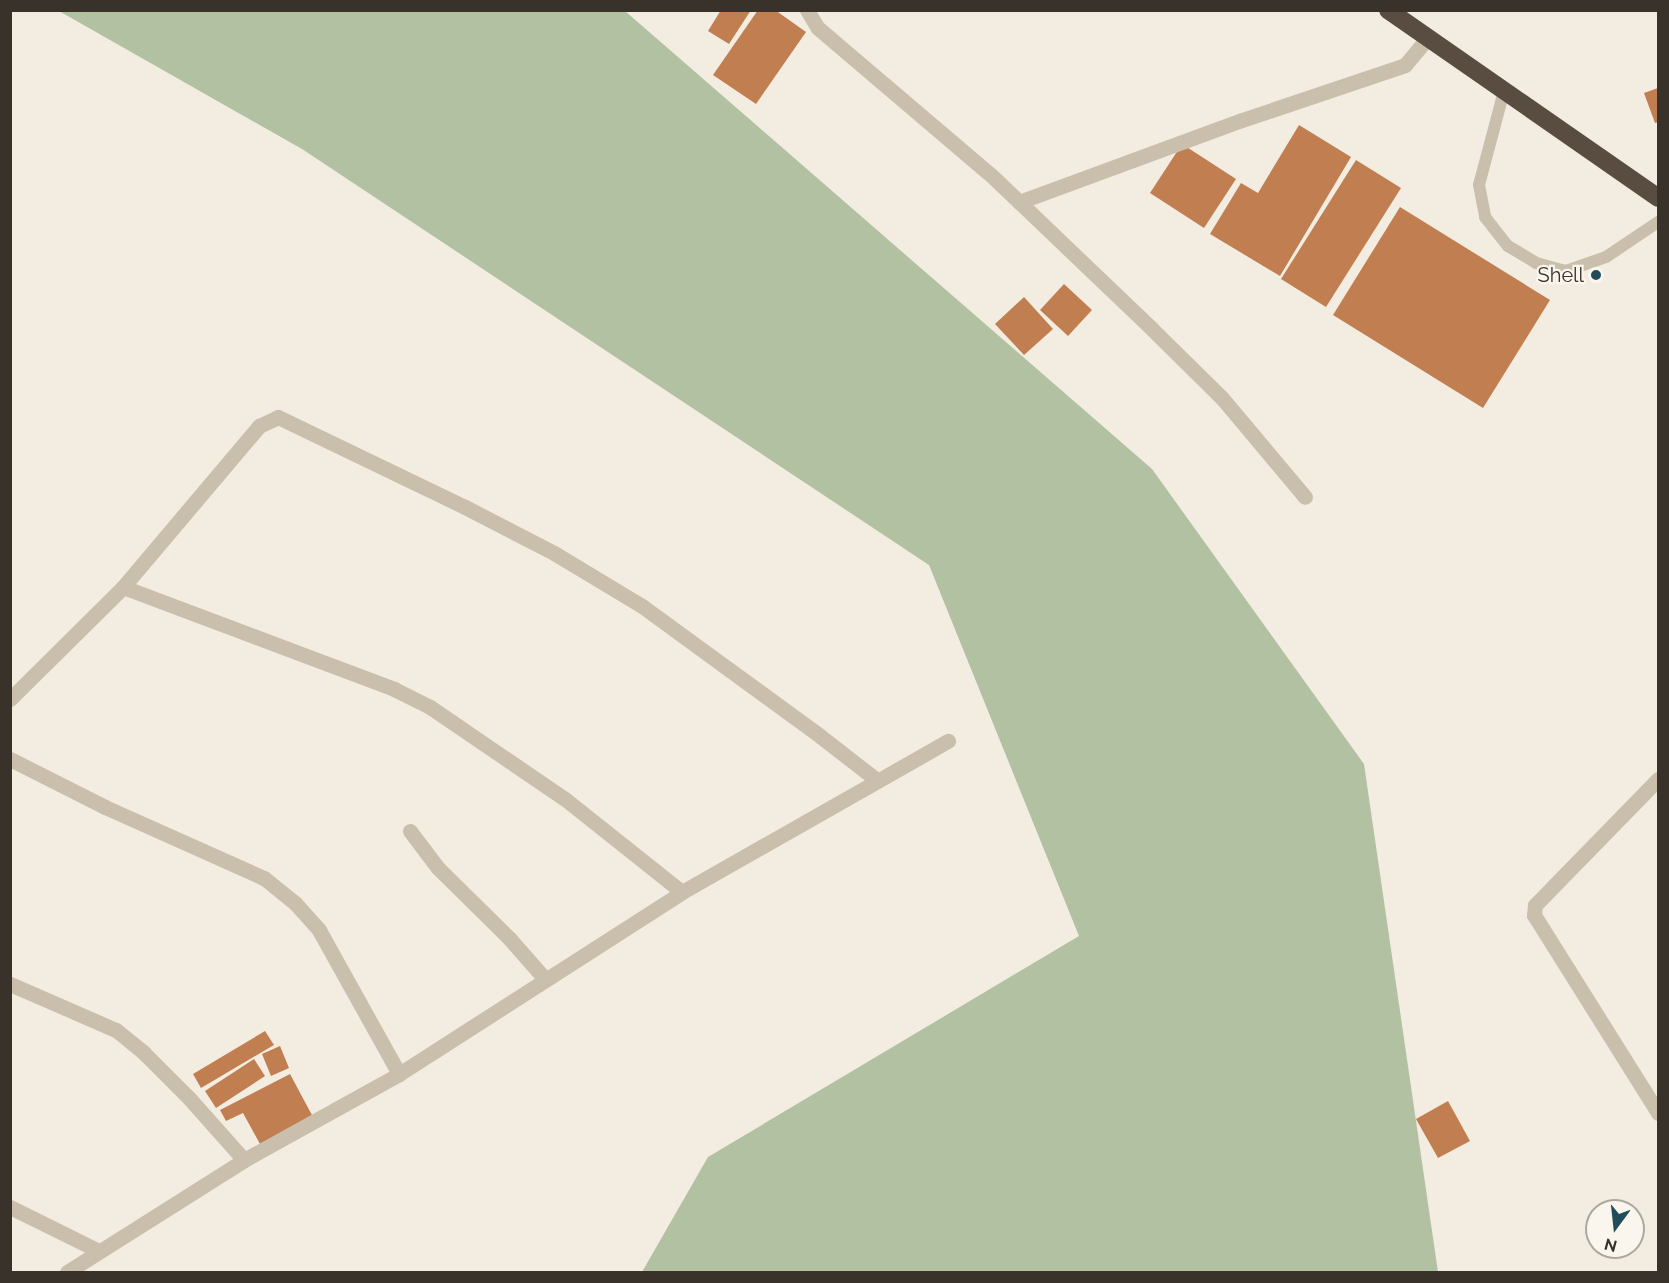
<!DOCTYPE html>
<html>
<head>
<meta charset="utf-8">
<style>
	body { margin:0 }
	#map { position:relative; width:1669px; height:1283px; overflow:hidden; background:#f2ede0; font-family:Raleway,sans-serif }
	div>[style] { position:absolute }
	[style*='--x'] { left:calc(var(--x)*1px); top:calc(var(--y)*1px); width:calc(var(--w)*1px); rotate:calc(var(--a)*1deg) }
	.green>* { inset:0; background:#b1c1a1 }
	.building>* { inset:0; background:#c17e50 }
	.lane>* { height:12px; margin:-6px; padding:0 6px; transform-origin:6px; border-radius:6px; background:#cabfac }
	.street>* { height:15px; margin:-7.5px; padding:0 7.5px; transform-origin:7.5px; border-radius:7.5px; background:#cabfac }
	.highway>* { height:18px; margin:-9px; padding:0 9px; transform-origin:9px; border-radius:9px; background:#594d42 }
	.dots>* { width:16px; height:16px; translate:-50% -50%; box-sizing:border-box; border:3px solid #faf6ed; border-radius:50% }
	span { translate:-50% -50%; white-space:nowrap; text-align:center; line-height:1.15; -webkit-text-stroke:4.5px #faf6ed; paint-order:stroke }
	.poi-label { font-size:20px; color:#39322b }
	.right { translate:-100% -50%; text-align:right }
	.frame { position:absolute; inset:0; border:12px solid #39322b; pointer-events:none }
	.north { position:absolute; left:1585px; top:1199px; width:60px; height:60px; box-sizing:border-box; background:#faf6ed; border:2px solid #ada89f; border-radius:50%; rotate:195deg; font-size:16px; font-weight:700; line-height:24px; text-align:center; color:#39322b }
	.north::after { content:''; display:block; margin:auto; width:21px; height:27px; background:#224c59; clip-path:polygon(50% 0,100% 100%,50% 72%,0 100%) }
</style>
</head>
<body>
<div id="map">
	<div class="green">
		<div style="clip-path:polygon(59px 11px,625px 11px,1152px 469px,1364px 764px,1438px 1272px,642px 1272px,708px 1157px,1079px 936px,929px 565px,302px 149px)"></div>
	</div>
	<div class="building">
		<div style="clip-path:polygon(721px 10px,751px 10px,729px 44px,708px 31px)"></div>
		<div style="clip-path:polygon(758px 10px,775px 10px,806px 32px,756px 104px,713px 75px)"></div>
		<div style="clip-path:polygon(1658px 88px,1658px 122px,1655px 123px,1644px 93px)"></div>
		<div style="clip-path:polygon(1299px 125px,1351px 157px,1280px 276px,1210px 234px,1241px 183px,1258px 193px)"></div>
		<div style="clip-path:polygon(1182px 144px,1236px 179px,1204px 228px,1150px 193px)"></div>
		<div style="clip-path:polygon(1356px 160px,1401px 188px,1326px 307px,1281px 279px)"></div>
		<div style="clip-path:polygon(1400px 207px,1550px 300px,1483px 408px,1333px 315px)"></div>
		<div style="clip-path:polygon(1064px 284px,1092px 310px,1068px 336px,1040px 310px)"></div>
		<div style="clip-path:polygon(1024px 297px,1053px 329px,1024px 355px,995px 324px)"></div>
		<div style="clip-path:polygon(265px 1031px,274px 1045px,201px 1088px,193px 1074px)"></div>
		<div style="clip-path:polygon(280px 1046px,289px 1068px,271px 1076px,262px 1054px)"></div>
		<div style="clip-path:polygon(254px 1059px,265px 1076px,216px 1108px,205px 1091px)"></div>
		<div style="clip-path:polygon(290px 1074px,313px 1117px,260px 1144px,243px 1113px,226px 1121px,220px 1110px)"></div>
		<div style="clip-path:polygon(1448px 1101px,1470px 1141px,1438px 1158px,1416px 1119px)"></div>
	</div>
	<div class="lane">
		<div style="--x:1504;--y:91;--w:97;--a:104.9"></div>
		<div style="--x:1479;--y:185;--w:33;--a:79"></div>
		<div style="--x:1485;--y:217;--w:37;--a:52"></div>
		<div style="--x:1508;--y:246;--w:33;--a:31"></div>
		<div style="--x:1536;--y:263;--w:31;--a:15"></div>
		<div style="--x:1566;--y:271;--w:42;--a:-19.3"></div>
		<div style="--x:1606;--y:257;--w:63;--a:-33.9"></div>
	</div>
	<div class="street">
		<div style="--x:807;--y:10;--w:21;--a:59"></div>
		<div style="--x:818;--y:28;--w:228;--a:40.4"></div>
		<div style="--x:992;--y:176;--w:221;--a:43.7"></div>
		<div style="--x:1152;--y:329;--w:98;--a:44.6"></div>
		<div style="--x:1222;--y:398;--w:129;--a:50"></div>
		<div style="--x:1019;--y:202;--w:238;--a:-20.2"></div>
		<div style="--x:1242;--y:120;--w:172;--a:-18.6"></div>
		<div style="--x:1405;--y:65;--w:35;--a:-50"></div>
		<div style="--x:123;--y:587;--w:290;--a:20.6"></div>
		<div style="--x:394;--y:689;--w:40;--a:26.6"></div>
		<div style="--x:430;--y:707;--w:163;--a:34.3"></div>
		<div style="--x:565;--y:799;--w:149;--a:38.5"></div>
		<div style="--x:10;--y:699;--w:159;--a:-44.7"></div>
		<div style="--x:123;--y:587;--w:211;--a:-49.8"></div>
		<div style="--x:259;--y:426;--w:21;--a:-25"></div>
		<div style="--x:278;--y:417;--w:208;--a:25.7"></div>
		<div style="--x:465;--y:507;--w:100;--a:27.3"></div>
		<div style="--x:554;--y:553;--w:103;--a:31.1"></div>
		<div style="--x:642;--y:606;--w:220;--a:36.1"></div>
		<div style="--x:820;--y:736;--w:73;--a:37.8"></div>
		<div style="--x:10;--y:759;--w:106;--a:26.8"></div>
		<div style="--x:105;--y:807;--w:174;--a:24.1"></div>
		<div style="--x:264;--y:878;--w:40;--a:39"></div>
		<div style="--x:295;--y:903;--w:36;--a:48"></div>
		<div style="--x:319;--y:930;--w:165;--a:60.9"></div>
		<div style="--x:1658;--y:779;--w:176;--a:134.3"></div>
		<div style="--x:1535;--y:905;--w:10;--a:96"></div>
		<div style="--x:1534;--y:915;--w:234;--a:57.9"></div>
		<div style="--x:410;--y:831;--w:46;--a:52.9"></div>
		<div style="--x:438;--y:868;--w:100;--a:44.6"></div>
		<div style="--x:509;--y:938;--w:55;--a:48.7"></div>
		<div style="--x:10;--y:984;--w:116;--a:23.5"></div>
		<div style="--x:116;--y:1030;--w:36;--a:39"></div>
		<div style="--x:144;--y:1053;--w:64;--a:45"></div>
		<div style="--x:189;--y:1098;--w:83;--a:48.4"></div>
		<div style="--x:10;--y:1207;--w:99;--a:26.3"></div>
		<div style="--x:67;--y:1272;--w:209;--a:-32.3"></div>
		<div style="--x:244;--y:1160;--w:177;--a:-29"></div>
		<div style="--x:399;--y:1074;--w:336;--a:-32.7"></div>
		<div style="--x:682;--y:892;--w:306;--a:-29.6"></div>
	</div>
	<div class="highway">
		<div style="--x:1388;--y:10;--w:329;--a:34.8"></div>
	</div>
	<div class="dots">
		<div style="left:1596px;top:275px;background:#224c59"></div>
	</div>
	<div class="poi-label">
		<span class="right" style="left:1584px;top:275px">Shell</span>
	</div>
	<div class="frame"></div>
	<div class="north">N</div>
</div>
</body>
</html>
